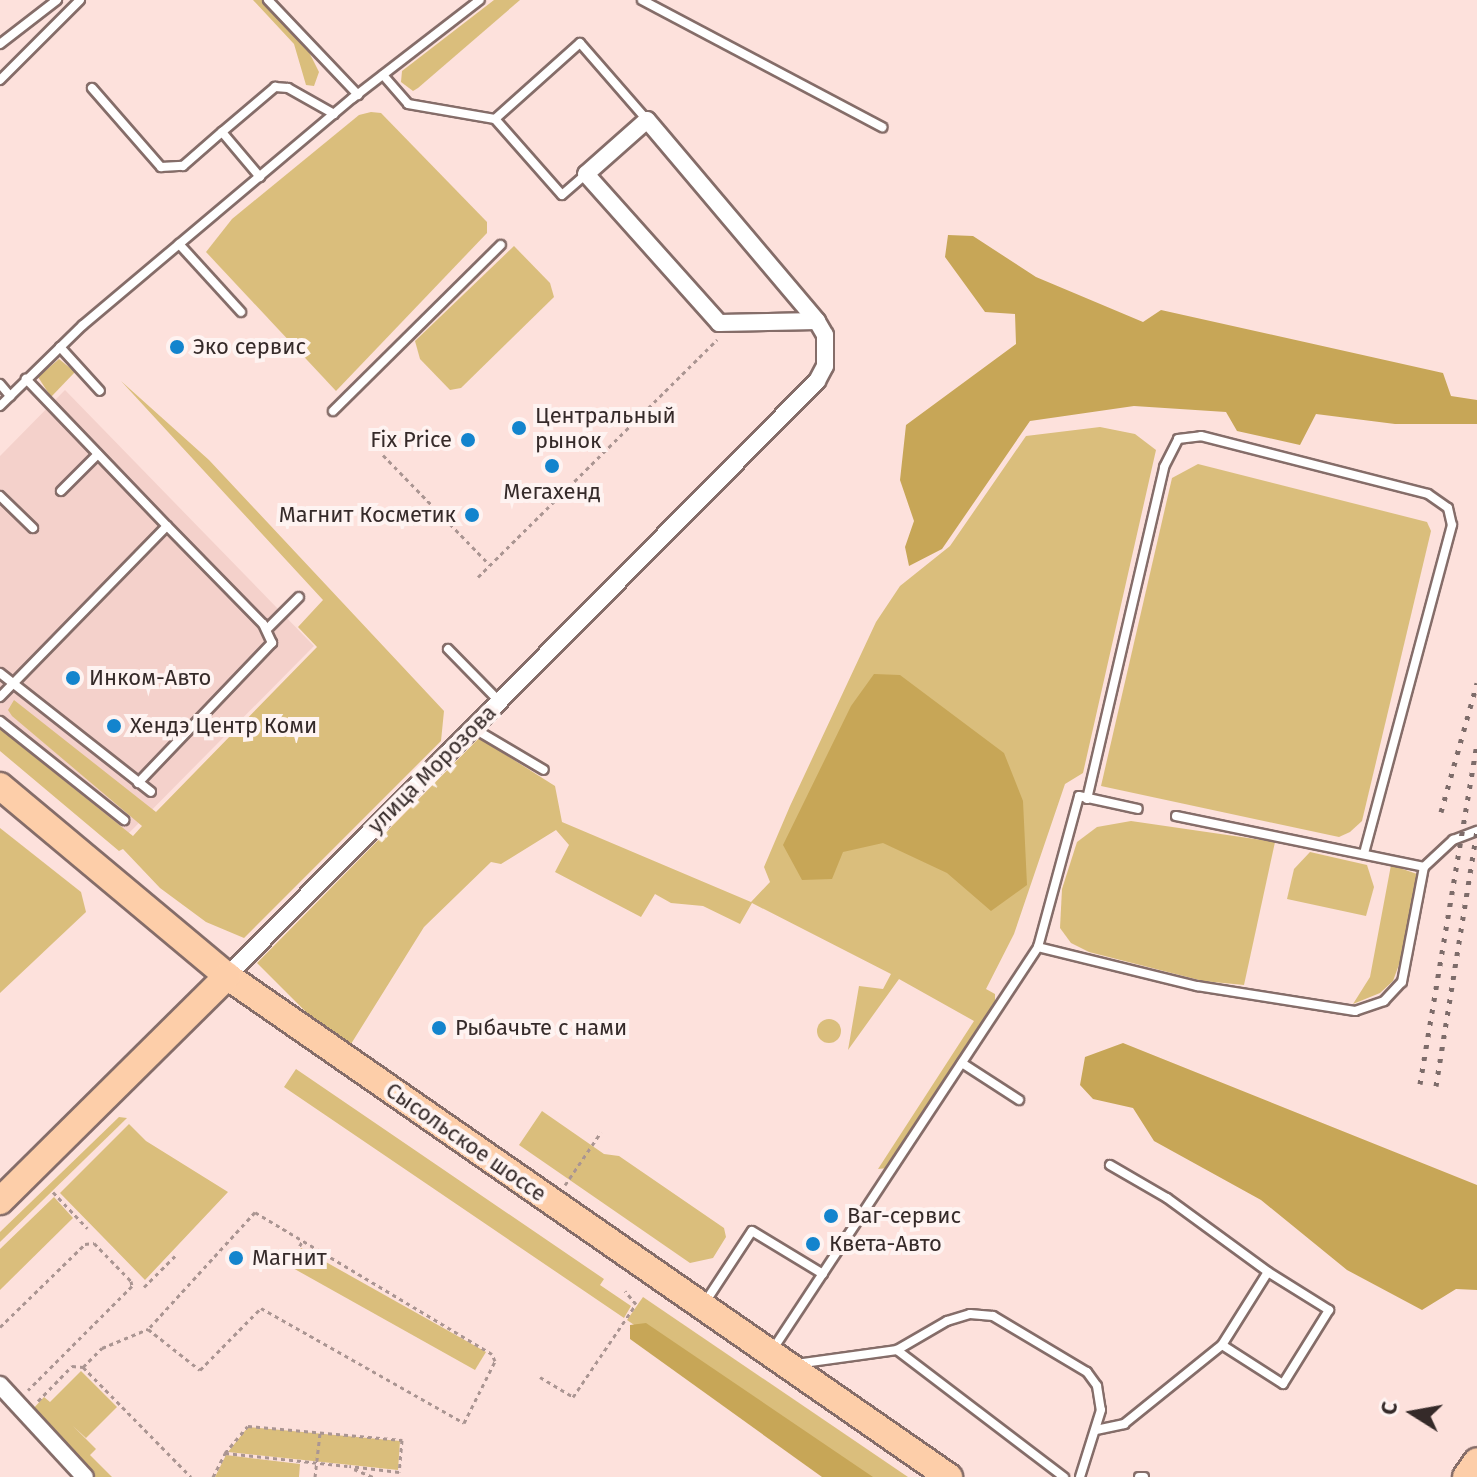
<!DOCTYPE html>
<html>
<head>
<meta charset="utf-8">
<style>
	body { margin:0 }
	#map { position:relative; width:1477px; height:1477px; overflow:hidden; background:#fde1dc; font-family:"Fira Sans",sans-serif }
	div>[style] { position:absolute }
	[style*='--x'] { left:calc(var(--x)*1px); top:calc(var(--y)*1px); width:calc(var(--w)*1px); rotate:calc(var(--a)*1deg) }
	.built>* { inset:0; background:#f4d1cb }
	.green>* { inset:0; background:#dabe7c }
	.round { border-radius:50% }
	.forest>* { inset:0; background:#c7a657 }
	.path>* { height:3px; margin-top:-1.5px; transform-origin:0; background:repeating-linear-gradient(90deg,#aa9592 0 4px,transparent 0 8px) }
	.roads { filter:drop-shadow(2px 0 #856d69) drop-shadow(-2px 0 #856d69) drop-shadow(0 2px #856d69) drop-shadow(0 -2px #856d69) }
	.service>* { height:8px; margin:-4px; padding:0 4px; transform-origin:4px; border-radius:4px; background:#fff }
	.minor>* { height:16px; margin:-8px; padding:0 8px; transform-origin:8px; border-radius:8px; background:#fff }
	.primary>* { height:26px; margin:-13px; padding:0 13px; transform-origin:13px; border-radius:13px; background:#fdcea9 }
	.rail>* { height:5px; margin-top:-2.5px; transform-origin:0; background:repeating-linear-gradient(90deg,#7d6c6a 0 4px,transparent 0 12px) }
	.dots>* { width:22px; height:22px; translate:-50% -50%; box-sizing:border-box; border:4px solid #fef3f1; border-radius:50% }
	span { translate:-50% -50%; white-space:nowrap; text-align:center; line-height:1.15; -webkit-text-stroke:8px #fef3f1; paint-order:stroke }
	.poi-label { font-size:22px; color:#352a29 }
	.left { translate:0 -50%; text-align:left }
	.right { translate:-100% -50%; text-align:right }
	.street-label { font-size:22px; color:#352a29 }
	.north { position:absolute; left:1373px; top:1373px; width:80px; height:80px; -webkit-text-stroke:6px #fef3f1; paint-order:stroke; rotate:281deg; font-size:22px; font-weight:700; line-height:32px; text-align:center; color:#352a29 }
	.north::after { content:''; display:block; margin:auto; width:28px; height:36px; background:#352a29; clip-path:polygon(50% 0,100% 100%,50% 72%,0 100%) }
</style>
</head>
<body>
<div id="map">
	<div class="built">
		<div style="clip-path:polygon(65px 390px,314px 646px,122px 840px,0 738px,0 456px)"></div>
	</div>
	<div class="green">
		<div style="clip-path:polygon(253px 0,263px 0,305px 44px,319px 72px,314px 86px,306px 85px,294px 44px)"></div>
		<div style="clip-path:polygon(494px 0,520px 0,418px 88px,413px 91px,401px 82px,402px 71px)"></div>
		<div style="clip-path:polygon(371px 112px,381px 113px,487px 222px,487px 233px,336px 391px,206px 252px,232px 219px,359px 115px)"></div>
		<div style="clip-path:polygon(514px 246px,550px 283px,554px 297px,461px 388px,450px 390px,420px 359px,415px 341px)"></div>
		<div style="clip-path:polygon(59px 359px,75px 372px,51px 397px,38px 377px)"></div>
		<div style="clip-path:polygon(121px 381px,209px 460px,444px 711px,441px 741px,244px 938px,206px 922px,160px 888px,123px 849px,119px 851px,0 751px,0 729px,133px 836px,142px 826px,12px 716px,8px 710px,14px 700px,156px 812px,317px 647px,298px 627px,323px 600px)"></div>
		<div style="clip-path:polygon(1100px 427px,1135px 434px,1156px 450px,1083px 773px,1065px 784px,1014px 934px,986px 989px,995px 994px,995px 1004px,888px 1168px,878px 1169px,974px 1021px,899px 979px,848px 1050px,859px 986px,883px 989px,891px 974px,752px 903px,740px 924px,703px 906px,671px 903px,655px 894px,641px 917px,555px 872px,569px 845px,556px 830px,501px 864px,491px 862px,424px 927px,351px 1044px,315px 1021px,257px 963px,479px 738px,555px 786px,562px 822px,751px 902px,770px 882px,764px 867px,790px 806px,876px 622px,900px 586px,950px 546px,1026px 436px)"></div>
		<div style="clip-path:polygon(1198px 464px,1427px 522px,1431px 531px,1362px 821px,1350px 832px,1339px 837px,1101px 786px,1172px 478px)"></div>
		<div style="clip-path:polygon(1131px 821px,1275px 842px,1244px 985px,1203px 981px,1089px 952px,1071px 943px,1060px 928px,1062px 889px,1077px 842px,1097px 827px)"></div>
		<div style="clip-path:polygon(0 828px,81px 892px,86px 912px,0 993px)"></div>
		<div style="clip-path:polygon(1310px 852px,1367px 865px,1374px 887px,1366px 916px,1287px 899px,1294px 869px)"></div>
		<div style="clip-path:polygon(1391px 865px,1417px 874px,1401px 959px,1393px 981px,1380px 993px,1353px 1004px,1370px 977px)"></div>
		<div class="round" style="left:817px;top:1019px;width:24px;height:24px"></div>
		<div style="clip-path:polygon(296px 1069px,604px 1279px,600px 1285px,631px 1306px,624px 1318px,284px 1087px)"></div>
		<div style="clip-path:polygon(542px 1111px,604px 1154px,619px 1156px,724px 1228px,726px 1237px,713px 1258px,690px 1263px,519px 1145px)"></div>
		<div style="clip-path:polygon(119px 1117px,127px 1118px,0 1242px,0 1232px)"></div>
		<div style="clip-path:polygon(129px 1124px,146px 1141px,228px 1192px,145px 1280px,60px 1193px)"></div>
		<div style="clip-path:polygon(54px 1197px,73px 1218px,0 1290px,0 1249px)"></div>
		<div style="clip-path:polygon(301px 1248px,486px 1352px,475px 1370px,291px 1267px)"></div>
		<div style="clip-path:polygon(643px 1297px,908px 1477px,852px 1477px,627px 1320px)"></div>
		<div style="clip-path:polygon(81px 1371px,117px 1407px,86px 1438px,73px 1426px,96px 1449px,90px 1455px,112px 1477px,95px 1477px,32px 1410px,44px 1397px,50px 1402px)"></div>
		<div style="clip-path:polygon(248px 1427px,400px 1441px,398px 1470px,228px 1452px)"></div>
		<div style="clip-path:polygon(226px 1455px,300px 1464px,299px 1477px,215px 1477px)"></div>
	</div>
	<div class="forest">
		<div style="clip-path:polygon(948px 235px,973px 236px,1036px 277px,1143px 322px,1161px 310px,1443px 373px,1451px 396px,1477px 400px,1477px 424px,1395px 424px,1316px 414px,1300px 445px,1237px 431px,1226px 412px,1134px 406px,1030px 421px,942px 549px,909px 566px,905px 547px,914px 521px,900px 480px,906px 425px,1016px 344px,1015px 314px,985px 312px,945px 257px)"></div>
		<div style="clip-path:polygon(874px 674px,900px 675px,1004px 753px,1023px 801px,1027px 885px,991px 911px,947px 873px,883px 843px,843px 852px,832px 879px,802px 880px,783px 845px,851px 706px)"></div>
		<div style="clip-path:polygon(1123px 1043px,1477px 1185px,1477px 1290px,1456px 1289px,1422px 1310px,1347px 1270px,1261px 1200px,1154px 1141px,1133px 1108px,1093px 1099px,1080px 1085px,1085px 1057px)"></div>
		<div style="clip-path:polygon(646px 1323px,873px 1477px,822px 1477px,630px 1339px,630px 1325px)"></div>
	</div>
	<div class="path">
		<div style="--x:383;--y:455;--w:153;--a:45.8"></div>
		<div style="--x:478;--y:577;--w:337;--a:-44.8"></div>
		<div style="--x:565;--y:1185;--w:64;--a:-55.8"></div>
		<div style="--x:53;--y:1192;--w:50;--a:46.6"></div>
		<div style="--x:288;--y:1267;--w:31;--a:-61"></div>
		<div style="--x:144;--y:1287;--w:44;--a:-45"></div>
		<div style="--x:0;--y:1327;--w:119;--a:-44.3"></div>
		<div style="--x:85;--y:1244;--w:9;--a:-6"></div>
		<div style="--x:94;--y:1243;--w:53;--a:45.8"></div>
		<div style="--x:131;--y:1281;--w:5;--a:79"></div>
		<div style="--x:132;--y:1286;--w:147;--a:135"></div>
		<div style="--x:83;--y:1367;--w:27;--a:-45"></div>
		<div style="--x:102;--y:1348;--w:50;--a:-22.4"></div>
		<div style="--x:148;--y:1329;--w:66;--a:38.3"></div>
		<div style="--x:200;--y:1370;--w:87;--a:-45.5"></div>
		<div style="--x:261;--y:1308;--w:233;--a:29.5"></div>
		<div style="--x:464;--y:1423;--w:69;--a:-63.4"></div>
		<div style="--x:495;--y:1361;--w:8;--a:-113"></div>
		<div style="--x:492;--y:1354;--w:276;--a:-149.1"></div>
		<div style="--x:255;--y:1212;--w:159;--a:132.4"></div>
		<div style="--x:540;--y:1377;--w:39;--a:31"></div>
		<div style="--x:573;--y:1397;--w:112;--a:-55.9"></div>
		<div style="--x:636;--y:1304;--w:17;--a:-130"></div>
		<div style="--x:38;--y:1401;--w:49;--a:-45.8"></div>
		<div style="--x:72;--y:1366;--w:11;--a:5"></div>
		<div style="--x:83;--y:1367;--w:154;--a:45.5"></div>
		<div style="--x:225;--y:1453;--w:35;--a:-50"></div>
		<div style="--x:248;--y:1426;--w:155;--a:5.2"></div>
		<div style="--x:402;--y:1440;--w:32;--a:95"></div>
		<div style="--x:399;--y:1472;--w:50;--a:-173.2"></div>
		<div style="--x:354;--y:1469;--w:21;--a:23"></div>
		<div style="--x:213;--y:1477;--w:27;--a:-63"></div>
		<div style="--x:225;--y:1453;--w:123;--a:6.1"></div>
		<div style="--x:315;--y:1477;--w:44;--a:-83.5"></div>
	</div>
	<div class="roads">
		<div class="service">
			<div style="--x:268;--y:0;--w:131;--a:46.5"></div>
			<div style="--x:642;--y:0;--w:272;--a:27.9"></div>
			<div style="--x:0;--y:44;--w:72;--a:-37.7"></div>
			<div style="--x:383;--y:75;--w:38;--a:49"></div>
			<div style="--x:408;--y:104;--w:88;--a:9.8"></div>
			<div style="--x:495;--y:119;--w:101;--a:48.6"></div>
			<div style="--x:562;--y:195;--w:32;--a:-41"></div>
			<div style="--x:0;--y:80;--w:113;--a:-45"></div>
			<div style="--x:92;--y:88;--w:105;--a:48.9"></div>
			<div style="--x:161;--y:167;--w:22;--a:-3"></div>
			<div style="--x:183;--y:166;--w:52;--a:-41.1"></div>
			<div style="--x:222;--y:132;--w:59;--a:49.8"></div>
			<div style="--x:495;--y:119;--w:114;--a:-41.8"></div>
			<div style="--x:580;--y:43;--w:102;--a:49"></div>
			<div style="--x:222;--y:132;--w:70;--a:-40.3"></div>
			<div style="--x:275;--y:87;--w:13;--a:4"></div>
			<div style="--x:288;--y:88;--w:53;--a:29.5"></div>
			<div style="--x:179;--y:244;--w:92;--a:47.6"></div>
			<div style="--x:60;--y:347;--w:59;--a:47.7"></div>
			<div style="--x:0;--y:384;--w:16;--a:50"></div>
			<div style="--x:0;--y:406;--w:116;--a:-44.3"></div>
			<div style="--x:83;--y:325;--w:353;--a:-40.1"></div>
			<div style="--x:353;--y:98;--w:160;--a:-37.7"></div>
			<div style="--x:333;--y:411;--w:236;--a:-44.7"></div>
			<div style="--x:61;--y:491;--w:52;--a:-45"></div>
			<div style="--x:0;--y:496;--w:46;--a:44.1"></div>
			<div style="--x:267;--y:629;--w:45;--a:-45"></div>
			<div style="--x:448;--y:649;--w:73;--a:45.6"></div>
			<div style="--x:0;--y:673;--w:192;--a:38.2"></div>
			<div style="--x:0;--y:697;--w:239;--a:-45.7"></div>
			<div style="--x:167;--y:526;--w:204;--a:-133.8"></div>
			<div style="--x:0;--y:721;--w:159;--a:38.6"></div>
			<div style="--x:473;--y:728;--w:82;--a:30.6"></div>
			<div style="--x:138;--y:783;--w:194;--a:-46.3"></div>
			<div style="--x:272;--y:643;--w:21;--a:-115"></div>
			<div style="--x:263;--y:624;--w:137;--a:-134.4"></div>
			<div style="--x:1087;--y:799;--w:341;--a:-76.9"></div>
			<div style="--x:1164;--y:467;--w:31;--a:-63"></div>
			<div style="--x:1178;--y:439;--w:23;--a:-7"></div>
			<div style="--x:1201;--y:436;--w:234;--a:14.3"></div>
			<div style="--x:1428;--y:494;--w:24;--a:35"></div>
			<div style="--x:1448;--y:508;--w:17;--a:77"></div>
			<div style="--x:1452;--y:525;--w:340;--a:105"></div>
			<div style="--x:1176;--y:816;--w:253;--a:11.6"></div>
			<div style="--x:1424;--y:867;--w:40;--a:-43"></div>
			<div style="--x:1453;--y:840;--w:26;--a:-21"></div>
			<div style="--x:1038;--y:947;--w:164;--a:13.8"></div>
			<div style="--x:1197;--y:986;--w:160;--a:9"></div>
			<div style="--x:1355;--y:1011;--w:31;--a:-19"></div>
			<div style="--x:1384;--y:1001;--w:26;--a:-47"></div>
			<div style="--x:1402;--y:982;--w:117;--a:-79.2"></div>
			<div style="--x:962;--y:1063;--w:68;--a:33"></div>
			<div style="--x:1110;--y:1165;--w:66;--a:30.1"></div>
			<div style="--x:1167;--y:1198;--w:125;--a:36.2"></div>
			<div style="--x:704;--y:1304;--w:87;--a:-56.7"></div>
			<div style="--x:752;--y:1231;--w:83;--a:31.2"></div>
			<div style="--x:773;--y:1349;--w:481;--a:-56.6"></div>
			<div style="--x:1038;--y:947;--w:156;--a:-74.8"></div>
			<div style="--x:1079;--y:796;--w:60;--a:12.4"></div>
			<div style="--x:897;--y:1350;--w:210;--a:37.3"></div>
			<div style="--x:796;--y:1364;--w:102;--a:-7.9"></div>
			<div style="--x:897;--y:1350;--w:58;--a:-30.1"></div>
			<div style="--x:947;--y:1321;--w:24;--a:-17"></div>
			<div style="--x:970;--y:1314;--w:23;--a:5"></div>
			<div style="--x:993;--y:1316;--w:109;--a:30.8"></div>
			<div style="--x:1087;--y:1372;--w:17;--a:54"></div>
			<div style="--x:1097;--y:1386;--w:24;--a:81"></div>
			<div style="--x:1101;--y:1410;--w:70;--a:107.4"></div>
			<div style="--x:1096;--y:1430;--w:29;--a:-12"></div>
			<div style="--x:1124;--y:1424;--w:126;--a:-38.9"></div>
			<div style="--x:1222;--y:1345;--w:86;--a:-57.8"></div>
			<div style="--x:1268;--y:1272;--w:72;--a:31.9"></div>
			<div style="--x:1329;--y:1310;--w:87;--a:121.9"></div>
			<div style="--x:1283;--y:1384;--w:72;--a:-147.4"></div>
			<div style="--x:1139;--y:1477;--w:5;--a:0"></div>
		</div>
		<div class="minor">
			<div style="--x:227;--y:976;--w:838;--a:-45.24"></div>
			<div style="--x:817;--y:381;--w:17;--a:-62"></div>
			<div style="--x:825;--y:366;--w:31;--a:-90"></div>
			<div style="--x:825;--y:335;--w:16;--a:-120"></div>
			<div style="--x:817;--y:321;--w:263;--a:-130.2"></div>
			<div style="--x:647;--y:120;--w:81;--a:138.5"></div>
			<div style="--x:586;--y:174;--w:200;--a:48.2"></div>
			<div style="--x:719;--y:323;--w:98;--a:-1.2"></div>
			<div style="--x:0;--y:1385;--w:125;--a:47.3"></div>
		</div>
		<div class="primary">
			<div style="--x:0;--y:786;--w:296;--a:39.9"></div>
			<div style="--x:227;--y:976;--w:879;--a:34.76"></div>
			<div style="--x:0;--y:1201;--w:320;--a:-44.7"></div>
			<div style="--x:1466;--y:1477;--w:19;--a:-55"></div>
		</div>
	</div>
	<div class="rail">
		<div style="--x:1441;--y:812;--w:134;--a:-74.4"></div>
		<div style="--x:1420;--y:1084;--w:347;--a:-80.5"></div>
		<div style="--x:1436;--y:1086;--w:260;--a:-80.9"></div>
	</div>
	<div class="dots">
		<div style="left:177px;top:347px;background:#1384cd"></div>
		<div style="left:519px;top:428px;background:#1384cd"></div>
		<div style="left:468px;top:440px;background:#1384cd"></div>
		<div style="left:552px;top:466px;background:#1384cd"></div>
		<div style="left:472px;top:515px;background:#1384cd"></div>
		<div style="left:73px;top:678px;background:#1384cd"></div>
		<div style="left:114px;top:726px;background:#1384cd"></div>
		<div style="left:439px;top:1028px;background:#1384cd"></div>
		<div style="left:831px;top:1216px;background:#1384cd"></div>
		<div style="left:813px;top:1244px;background:#1384cd"></div>
		<div style="left:236px;top:1258px;background:#1384cd"></div>
	</div>
	<div class="poi-label">
		<span class="left" style="left:193px;top:347px">Эко сервис</span>
		<span class="left" style="left:535px;top:428px">Центральный<br>рынок</span>
		<span class="right" style="left:452px;top:440px">Fix Price</span>
		<span style="left:552px;top:492px">Мегахенд</span>
		<span class="right" style="left:456px;top:515px">Магнит Косметик</span>
		<span class="left" style="left:89px;top:678px">Инком-Авто</span>
		<span class="left" style="left:130px;top:726px">Хендэ Центр Коми</span>
		<span class="left" style="left:455px;top:1028px">Рыбачьте с нами</span>
		<span class="left" style="left:847px;top:1216px">Ваг-сервис</span>
		<span class="left" style="left:829px;top:1244px">Квета-Авто</span>
		<span class="left" style="left:252px;top:1258px">Магнит</span>
	</div>
	<div class="street-label">
		<span style="left:432px;top:769px;rotate:-45deg">улица Морозова</span>
		<span style="left:466px;top:1142px;rotate:35deg">Сысольское шоссе</span>
	</div>
	<div class="north">С</div>
</div>
</body>
</html>
